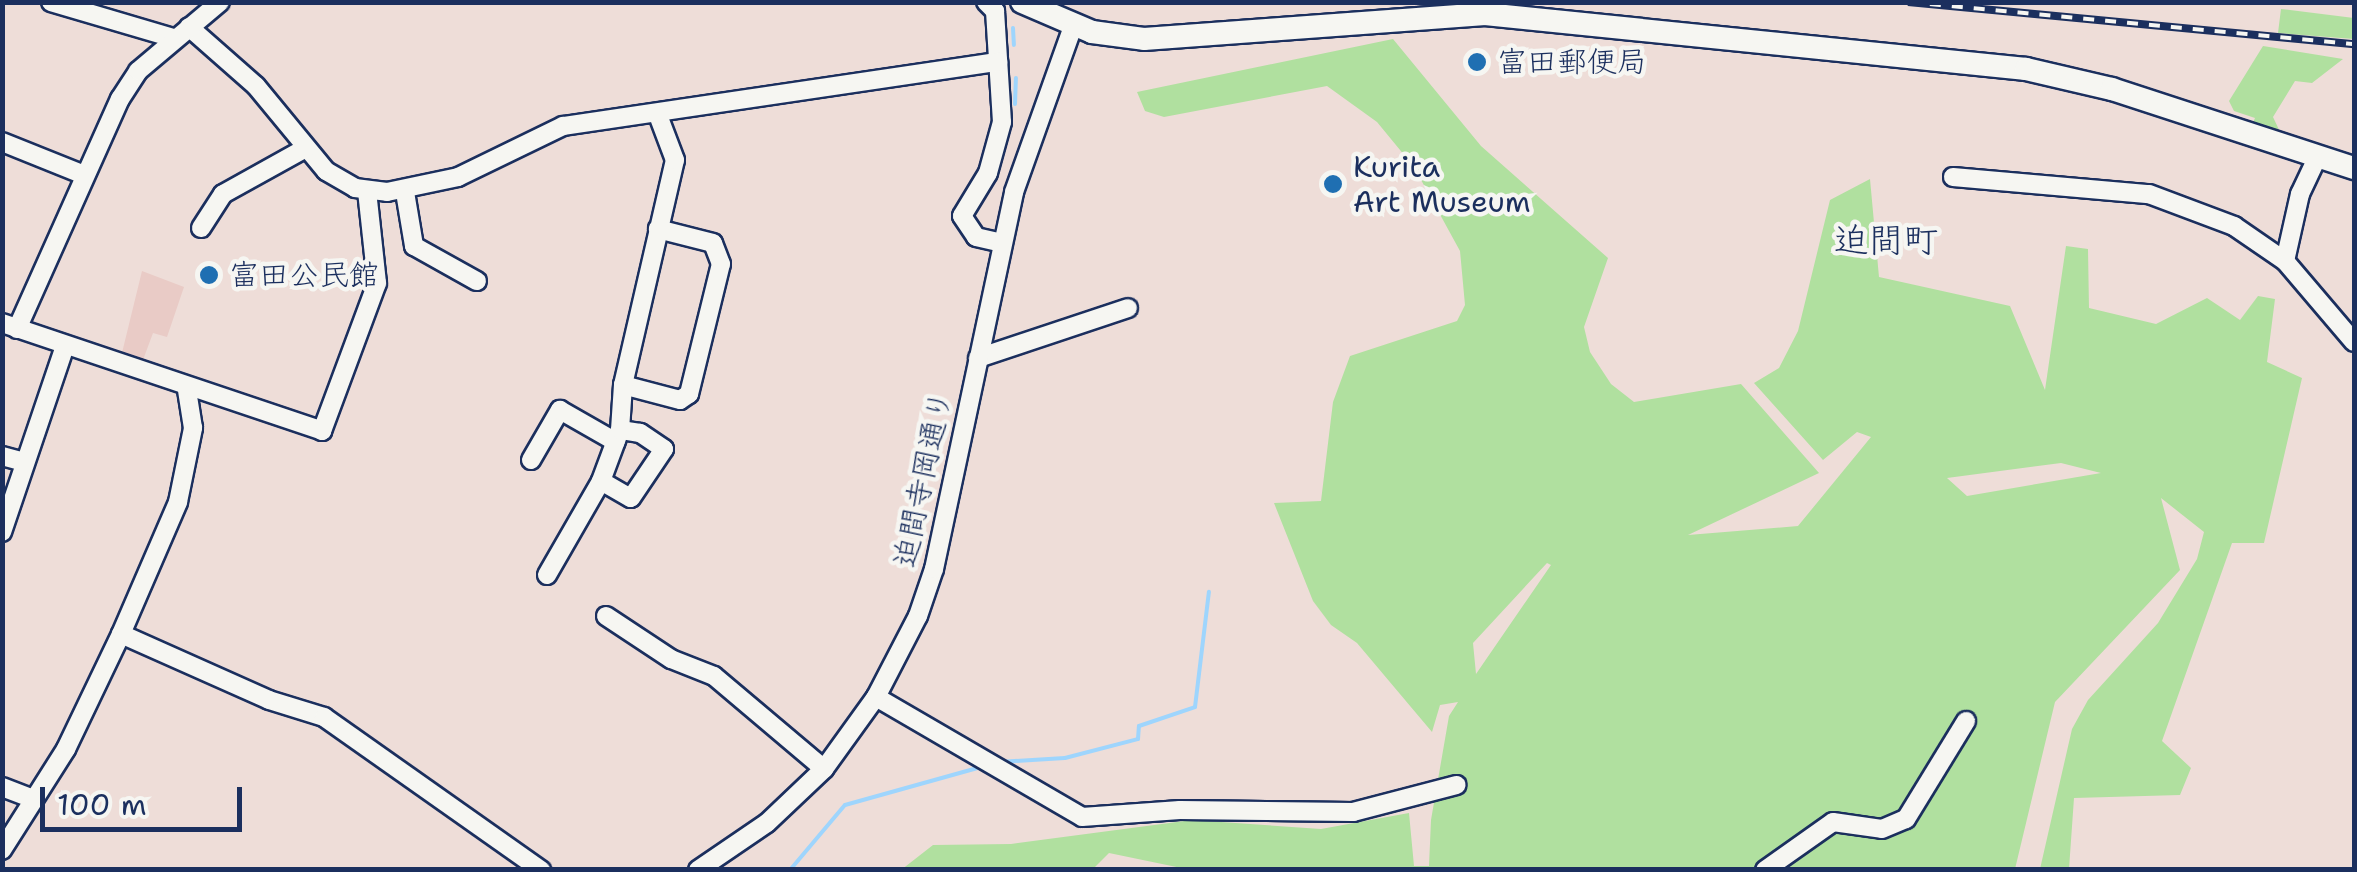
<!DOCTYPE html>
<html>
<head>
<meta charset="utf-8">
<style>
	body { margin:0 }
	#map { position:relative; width:2357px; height:872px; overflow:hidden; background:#eeddd8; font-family:"Shantell Sans","Klee One",sans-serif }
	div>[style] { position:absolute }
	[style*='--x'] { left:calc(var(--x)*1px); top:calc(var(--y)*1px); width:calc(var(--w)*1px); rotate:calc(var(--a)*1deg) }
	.built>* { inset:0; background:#e9cbc6 }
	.green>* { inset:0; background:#b0e09f }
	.stream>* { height:4px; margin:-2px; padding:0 2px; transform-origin:2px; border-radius:2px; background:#9ed5fd }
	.roads { filter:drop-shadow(2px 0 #1b2f5e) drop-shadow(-2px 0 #1b2f5e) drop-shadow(0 2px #1b2f5e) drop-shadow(0 -2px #1b2f5e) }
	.minor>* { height:18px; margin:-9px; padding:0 9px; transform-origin:9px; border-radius:9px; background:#f6f6f2 }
	.major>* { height:22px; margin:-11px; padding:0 11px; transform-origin:11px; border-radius:11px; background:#f6f6f2 }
	.rail>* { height:8px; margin-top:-4px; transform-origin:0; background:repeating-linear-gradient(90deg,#f6f6f2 0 11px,#1b2f5e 0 22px); box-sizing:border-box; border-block:2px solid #1b2f5e }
	.dots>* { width:28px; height:28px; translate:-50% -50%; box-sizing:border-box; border:5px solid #f6f6f2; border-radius:50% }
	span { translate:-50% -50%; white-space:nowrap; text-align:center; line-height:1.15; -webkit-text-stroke:9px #f6f6f2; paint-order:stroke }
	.poi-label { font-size:30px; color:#1b2f5e }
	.left { translate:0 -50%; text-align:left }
	.street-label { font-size:30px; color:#1b2f5e }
	.quarter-label { font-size:35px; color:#1b2f5e }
	.frame { position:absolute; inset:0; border:5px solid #1b2f5e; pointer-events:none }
	.scale { position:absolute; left:40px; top:787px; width:202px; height:45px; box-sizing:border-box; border:5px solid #1b2f5e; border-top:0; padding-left:12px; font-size:30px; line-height:35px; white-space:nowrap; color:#1b2f5e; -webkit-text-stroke:8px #f6f6f2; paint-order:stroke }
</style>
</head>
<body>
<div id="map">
	<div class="built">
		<div style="clip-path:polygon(142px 271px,184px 287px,167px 337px,153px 333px,140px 368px,120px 361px)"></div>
	</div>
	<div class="green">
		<div style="clip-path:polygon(2281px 9px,2354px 18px,2354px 39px,2278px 33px)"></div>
		<div style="clip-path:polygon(evenodd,1393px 39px,1481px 146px,1608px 258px,1584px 327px,1590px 352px,1611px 384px,1634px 402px,1741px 384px,1819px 473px,1688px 535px,1798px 526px,1871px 437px,1857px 432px,1823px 460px,1754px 383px,1779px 368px,1798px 331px,1830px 200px,1870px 179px,1879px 277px,2010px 306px,2045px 390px,2066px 246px,2088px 249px,2089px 308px,2156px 324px,2207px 298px,2240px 320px,2258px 296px,2275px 299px,2267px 362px,2302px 378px,2264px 543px,2232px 543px,2162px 741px,2191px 768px,2180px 795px,2074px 798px,2069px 869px,2040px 869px,2072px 729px,2088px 700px,2158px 623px,2197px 559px,2204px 532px,2161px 498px,2180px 570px,2055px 702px,2015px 869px,1191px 870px,1109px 853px,1093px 869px,901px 870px,933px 845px,1011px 844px,1192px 820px,1321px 829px,1409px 813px,1414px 866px,1429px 866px,1431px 820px,1449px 716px,1458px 702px,1440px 705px,1432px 732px,1357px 643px,1331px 625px,1313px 601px,1274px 503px,1321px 501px,1333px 402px,1350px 356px,1457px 321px,1465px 305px,1460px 251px,1414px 167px,1377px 122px,1327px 86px,1164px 117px,1145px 111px,1137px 92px,1393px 39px,2061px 463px,2101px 473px,1967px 496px,1947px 478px,2061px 463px,1393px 39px,1547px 563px,1551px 565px,1476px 674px,1473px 643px,1547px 563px)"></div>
		<div style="clip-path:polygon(2263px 46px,2343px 59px,2312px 83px,2295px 81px,2273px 117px,2281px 134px,2252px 125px,2255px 118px,2234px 111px,2229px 101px)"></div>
	</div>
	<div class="stream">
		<div style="--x:1013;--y:28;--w:17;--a:87"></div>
		<div style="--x:1015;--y:104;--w:26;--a:-88"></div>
		<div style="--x:999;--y:762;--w:66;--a:-3.5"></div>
		<div style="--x:1065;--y:758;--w:75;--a:-14.6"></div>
		<div style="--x:1138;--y:739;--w:13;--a:-86"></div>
		<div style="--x:1139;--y:726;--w:59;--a:-18.7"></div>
		<div style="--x:1195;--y:707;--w:116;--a:-83.1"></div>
		<div style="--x:790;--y:870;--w:85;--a:-49.8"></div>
		<div style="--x:845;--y:805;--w:145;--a:-15.6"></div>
	</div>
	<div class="roads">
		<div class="minor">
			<div style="--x:51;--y:2;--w:127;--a:16.4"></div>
			<div style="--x:986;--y:2;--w:13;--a:45"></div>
			<div style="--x:995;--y:11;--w:111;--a:86.4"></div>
			<div style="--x:1002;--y:122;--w:53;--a:105.4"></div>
			<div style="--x:988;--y:173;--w:50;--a:121.2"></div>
			<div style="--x:962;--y:216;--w:25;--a:56"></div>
			<div style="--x:976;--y:237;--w:27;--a:13"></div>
			<div style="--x:189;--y:27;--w:89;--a:41.4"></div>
			<div style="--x:256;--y:86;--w:110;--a:50.5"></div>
			<div style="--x:326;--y:171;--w:34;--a:30"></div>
			<div style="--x:355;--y:188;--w:32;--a:7"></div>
			<div style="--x:387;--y:192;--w:73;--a:-11.9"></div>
			<div style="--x:458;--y:177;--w:117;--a:-25.9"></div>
			<div style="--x:563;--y:126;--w:440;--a:-8.4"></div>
			<div style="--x:2;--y:142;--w:86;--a:21.8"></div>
			<div style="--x:1953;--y:177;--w:197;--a:5"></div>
			<div style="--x:2149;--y:194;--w:91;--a:20.6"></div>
			<div style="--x:2234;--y:226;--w:62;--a:34.5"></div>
			<div style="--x:2285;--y:261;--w:106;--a:49.6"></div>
			<div style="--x:405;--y:192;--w:55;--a:80.5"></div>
			<div style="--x:414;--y:246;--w:72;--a:29.1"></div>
			<div style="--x:201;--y:228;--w:40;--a:-57.1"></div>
			<div style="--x:223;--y:194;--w:95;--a:-29"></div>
			<div style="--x:2285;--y:261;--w:69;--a:-77.4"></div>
			<div style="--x:2300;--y:194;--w:42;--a:-64.7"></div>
			<div style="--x:2;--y:323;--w:338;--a:18.6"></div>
			<div style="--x:322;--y:431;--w:158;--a:-69.6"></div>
			<div style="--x:377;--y:283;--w:93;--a:-96.2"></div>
			<div style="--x:17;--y:329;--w:252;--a:-65.9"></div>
			<div style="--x:120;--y:99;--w:33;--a:-57"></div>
			<div style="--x:138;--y:71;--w:107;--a:-40.1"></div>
			<div style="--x:978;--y:358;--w:158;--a:-18.4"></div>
			<div style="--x:623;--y:385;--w:59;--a:14.7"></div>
			<div style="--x:680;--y:400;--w:11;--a:-34"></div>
			<div style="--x:689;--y:394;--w:134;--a:-76.2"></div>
			<div style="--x:721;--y:264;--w:22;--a:-111"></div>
			<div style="--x:713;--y:243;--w:57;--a:-165.7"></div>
			<div style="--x:2;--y:456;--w:23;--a:15"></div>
			<div style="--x:531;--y:460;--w:58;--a:-59.9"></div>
			<div style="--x:560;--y:410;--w:64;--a:29.7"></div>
			<div style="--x:601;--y:481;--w:34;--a:30"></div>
			<div style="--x:631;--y:498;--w:59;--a:-56"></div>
			<div style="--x:664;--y:449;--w:29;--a:-146"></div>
			<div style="--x:640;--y:433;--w:20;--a:-171"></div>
			<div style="--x:2;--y:532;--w:196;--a:-71.3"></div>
			<div style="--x:547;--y:575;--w:108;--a:-60.1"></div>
			<div style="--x:601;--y:481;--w:54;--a:-69.6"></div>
			<div style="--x:620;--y:430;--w:45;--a:-86.2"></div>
			<div style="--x:623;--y:385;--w:231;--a:-77"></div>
			<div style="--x:675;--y:160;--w:48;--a:-110.7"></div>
			<div style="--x:606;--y:616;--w:78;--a:33.5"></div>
			<div style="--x:671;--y:659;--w:46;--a:21.6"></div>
			<div style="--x:714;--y:676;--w:144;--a:40.2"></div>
			<div style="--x:121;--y:634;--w:144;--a:-66.6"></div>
			<div style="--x:178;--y:502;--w:76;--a:-78.5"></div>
			<div style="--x:193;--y:428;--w:39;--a:-99"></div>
			<div style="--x:876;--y:697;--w:238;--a:30.2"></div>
			<div style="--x:1082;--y:817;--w:98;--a:-4.1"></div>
			<div style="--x:1180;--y:810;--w:173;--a:0.7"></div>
			<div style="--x:1353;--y:812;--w:107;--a:-14.6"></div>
			<div style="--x:2;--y:787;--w:34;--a:21"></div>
			<div style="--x:2;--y:850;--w:120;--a:-57.6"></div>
			<div style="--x:66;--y:749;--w:127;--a:-64.4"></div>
			<div style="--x:121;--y:634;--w:162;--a:24"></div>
			<div style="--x:269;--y:700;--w:58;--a:17.2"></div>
			<div style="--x:324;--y:717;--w:266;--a:35.2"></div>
			<div style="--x:698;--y:870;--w:83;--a:-34.3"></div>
			<div style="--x:767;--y:823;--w:79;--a:-43.5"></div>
			<div style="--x:824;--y:769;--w:89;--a:-54.2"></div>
			<div style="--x:876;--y:697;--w:91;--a:-62.6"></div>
			<div style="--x:918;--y:616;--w:50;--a:-71.2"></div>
			<div style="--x:934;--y:569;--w:385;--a:-78"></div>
			<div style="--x:1014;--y:192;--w:176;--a:-70.4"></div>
			<div style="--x:1765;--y:870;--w:83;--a:-35.2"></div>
			<div style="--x:1833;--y:822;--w:49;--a:8.1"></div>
			<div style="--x:1882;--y:829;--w:26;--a:-23"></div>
			<div style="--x:1906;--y:819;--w:115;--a:-58.5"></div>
		</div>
		<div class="major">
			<div style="--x:1022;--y:2;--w:76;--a:23.2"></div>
			<div style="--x:1092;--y:32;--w:52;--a:7.7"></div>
			<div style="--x:1144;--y:39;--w:342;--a:-4.2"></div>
			<div style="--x:1485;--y:14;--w:544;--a:5.8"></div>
			<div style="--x:2026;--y:69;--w:88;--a:13.1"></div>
			<div style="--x:2112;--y:89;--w:255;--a:18.1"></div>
		</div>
	</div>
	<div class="rail">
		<div style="--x:1908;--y:2;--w:448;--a:5.4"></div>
	</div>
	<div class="dots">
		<div style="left:1477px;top:62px;background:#1f6fb2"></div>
		<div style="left:1333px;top:184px;background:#1f6fb2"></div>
		<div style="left:209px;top:275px;background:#1f6fb2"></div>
	</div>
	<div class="poi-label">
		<span class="left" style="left:1497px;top:62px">富田郵便局</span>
		<span class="left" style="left:1353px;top:184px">Kurita<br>Art Museum</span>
		<span class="left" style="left:229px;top:275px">富田公民館</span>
	</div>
	<div class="street-label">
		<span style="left:923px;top:479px;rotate:-78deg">迫間寺岡通り</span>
	</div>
	<div class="quarter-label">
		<span style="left:1886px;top:240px">迫間町</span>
	</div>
	<div class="frame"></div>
	<div class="scale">100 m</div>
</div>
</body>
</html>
